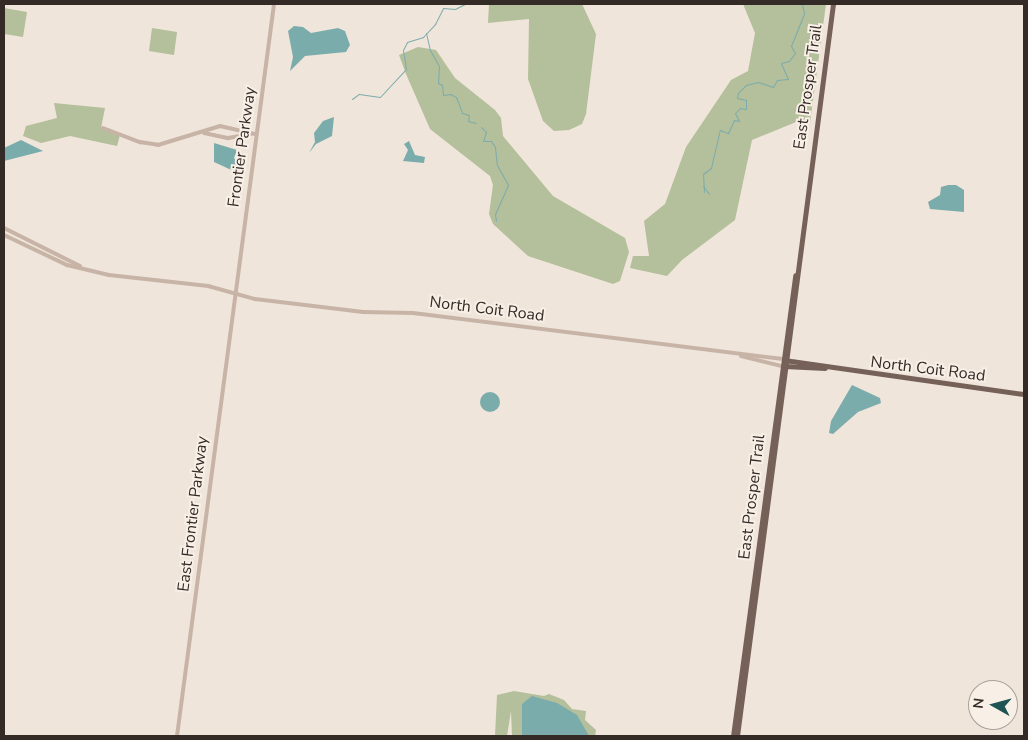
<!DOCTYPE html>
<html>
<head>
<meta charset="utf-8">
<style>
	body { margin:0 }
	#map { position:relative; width:1028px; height:740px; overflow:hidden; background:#f0e5da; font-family:"Nunito Sans",sans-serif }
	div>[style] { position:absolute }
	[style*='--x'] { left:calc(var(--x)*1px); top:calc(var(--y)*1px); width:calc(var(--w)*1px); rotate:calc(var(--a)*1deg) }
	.green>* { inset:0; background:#b4bf9b }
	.water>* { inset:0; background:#7bacac }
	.round { border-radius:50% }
	.stream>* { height:1px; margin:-0.5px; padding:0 0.5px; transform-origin:0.5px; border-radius:0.5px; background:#7bacac }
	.minor>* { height:4px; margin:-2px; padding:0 2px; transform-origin:2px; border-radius:2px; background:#c8b4a7 }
	.major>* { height:5px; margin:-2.5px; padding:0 2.5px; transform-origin:2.5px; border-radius:2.5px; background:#766159 }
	span { translate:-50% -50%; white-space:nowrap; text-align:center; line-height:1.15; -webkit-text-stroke:4px #f8efe6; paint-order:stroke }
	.street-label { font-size:16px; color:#342b27 }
	.frame { position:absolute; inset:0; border:5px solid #342b27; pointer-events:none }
	.north { position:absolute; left:968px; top:680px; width:50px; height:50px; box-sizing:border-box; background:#f8efe6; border:1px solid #aaa19a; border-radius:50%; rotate:277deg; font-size:14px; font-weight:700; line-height:20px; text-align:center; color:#342b27 }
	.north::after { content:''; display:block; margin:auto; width:18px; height:22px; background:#1f5354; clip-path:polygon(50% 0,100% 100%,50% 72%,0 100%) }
</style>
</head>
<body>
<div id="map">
	<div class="green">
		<div style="clip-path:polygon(489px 4px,582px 4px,596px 34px,586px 114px,582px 124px,569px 130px,554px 131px,543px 121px,528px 79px,529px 19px,488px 23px)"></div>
		<div style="clip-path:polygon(743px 4px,826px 4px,810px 123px,796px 122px,752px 140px,735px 220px,682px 260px,667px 276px,630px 268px,633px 256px,649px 256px,644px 221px,665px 204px,686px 147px,731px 80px,748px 71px,755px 33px)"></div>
		<div style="clip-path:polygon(4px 8px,27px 12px,23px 37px,4px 34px)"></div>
		<div style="clip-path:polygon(152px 28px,177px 32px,174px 55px,149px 51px)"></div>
		<div style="clip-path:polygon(418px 47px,436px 50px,455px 78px,495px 110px,501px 118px,503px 136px,553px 196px,625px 238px,629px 252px,620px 281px,613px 284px,528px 256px,493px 224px,489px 214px,493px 185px,490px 176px,430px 129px,406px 74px,399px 55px)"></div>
		<div style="clip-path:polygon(54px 103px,105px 108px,101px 128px,120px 135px,117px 146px,70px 136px,41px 143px,23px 136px,26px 126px,57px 118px)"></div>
		<div style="clip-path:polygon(514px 691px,544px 696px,549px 694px,564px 700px,572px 709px,586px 711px,585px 720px,596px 730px,595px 736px,512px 736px,511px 711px,507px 736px,495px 736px,497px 695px)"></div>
	</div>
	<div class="water">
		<div style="clip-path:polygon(294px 26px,303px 27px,311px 33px,338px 28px,345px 31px,350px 45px,346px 52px,305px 56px,290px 71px,293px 57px,288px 31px)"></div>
		<div style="clip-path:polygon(334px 117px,332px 136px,316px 144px,309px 153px,315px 142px,314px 133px,323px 121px)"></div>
		<div style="clip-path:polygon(21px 140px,43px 151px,4px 161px,4px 148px)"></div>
		<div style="clip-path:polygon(409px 141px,415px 155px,425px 157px,424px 163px,403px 161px,408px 150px,404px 144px)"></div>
		<div style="clip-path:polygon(214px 143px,237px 150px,234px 158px,241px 168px,240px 174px,214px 162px)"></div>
		<div style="clip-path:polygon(948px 185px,956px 185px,964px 190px,964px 212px,930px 209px,928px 202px,940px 195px,941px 187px)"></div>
		<div style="clip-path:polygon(852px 385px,880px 398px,881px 403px,858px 412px,833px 434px,829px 433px,831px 421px)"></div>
		<div class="round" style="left:480px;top:392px;width:20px;height:20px"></div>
		<div style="clip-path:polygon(532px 696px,557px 703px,577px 715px,589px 736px,522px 736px,522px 704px)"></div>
	</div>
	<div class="stream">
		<div style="--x:426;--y:33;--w:17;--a:77"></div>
		<div style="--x:430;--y:50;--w:18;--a:61"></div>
		<div style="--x:439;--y:66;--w:17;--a:93"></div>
		<div style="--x:438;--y:83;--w:4;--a:27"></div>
		<div style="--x:442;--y:85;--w:10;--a:84"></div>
		<div style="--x:443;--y:95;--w:7;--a:-8"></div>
		<div style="--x:450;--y:94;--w:7;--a:27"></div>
		<div style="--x:456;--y:97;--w:17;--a:69"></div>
		<div style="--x:462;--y:113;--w:7;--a:16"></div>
		<div style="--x:469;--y:115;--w:6;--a:99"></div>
		<div style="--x:468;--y:121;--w:8;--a:14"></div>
		<div style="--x:352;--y:99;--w:9;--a:-36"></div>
		<div style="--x:359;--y:94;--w:21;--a:8"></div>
		<div style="--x:380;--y:97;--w:38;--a:-47"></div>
		<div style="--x:406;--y:69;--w:19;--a:-99"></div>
		<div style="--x:403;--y:50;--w:9;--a:-63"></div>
		<div style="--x:407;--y:42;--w:17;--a:-17"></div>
		<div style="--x:423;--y:37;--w:18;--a:-47"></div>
		<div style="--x:435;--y:24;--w:18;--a:-63"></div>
		<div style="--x:443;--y:8;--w:12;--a:5"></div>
		<div style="--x:455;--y:9;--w:11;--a:-27"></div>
		<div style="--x:481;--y:127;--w:7;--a:45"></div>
		<div style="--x:486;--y:132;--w:9;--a:108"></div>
		<div style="--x:483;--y:141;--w:8;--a:0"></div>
		<div style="--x:491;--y:141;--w:7;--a:56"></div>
		<div style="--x:495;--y:147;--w:18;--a:84"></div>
		<div style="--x:497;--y:165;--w:23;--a:61"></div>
		<div style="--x:508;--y:185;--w:32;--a:114"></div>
		<div style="--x:495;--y:214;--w:7;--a:82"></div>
		<div style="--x:703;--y:186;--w:10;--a:53"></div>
		<div style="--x:704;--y:192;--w:18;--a:-93"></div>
		<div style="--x:703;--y:174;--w:10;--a:-37"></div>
		<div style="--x:711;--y:168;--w:39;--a:-77"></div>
		<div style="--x:720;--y:130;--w:9;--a:21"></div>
		<div style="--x:728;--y:133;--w:14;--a:-65"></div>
		<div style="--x:734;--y:120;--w:5;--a:11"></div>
		<div style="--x:739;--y:121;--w:9;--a:-117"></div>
		<div style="--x:735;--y:113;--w:7;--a:-45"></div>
		<div style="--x:740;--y:108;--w:6;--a:9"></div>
		<div style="--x:746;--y:109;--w:9;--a:-90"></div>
		<div style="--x:746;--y:100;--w:9;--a:-167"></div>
		<div style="--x:737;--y:98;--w:5;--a:-79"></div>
		<div style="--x:738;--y:93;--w:11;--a:-45"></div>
		<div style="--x:746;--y:85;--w:12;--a:-14"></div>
		<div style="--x:758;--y:82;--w:16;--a:18"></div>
		<div style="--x:773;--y:87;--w:8;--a:-60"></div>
		<div style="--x:777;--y:80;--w:11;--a:-5"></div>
		<div style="--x:788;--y:79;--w:17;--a:-114"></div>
		<div style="--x:781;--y:63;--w:8;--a:-14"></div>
		<div style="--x:789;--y:61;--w:10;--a:-53"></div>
		<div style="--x:795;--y:53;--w:8;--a:-120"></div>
		<div style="--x:791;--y:46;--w:35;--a:-68"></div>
		<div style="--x:804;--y:13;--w:9;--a:-103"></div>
	</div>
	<div class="minor">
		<div style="--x:103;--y:128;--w:40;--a:21"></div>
		<div style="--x:140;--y:142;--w:18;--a:9"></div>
		<div style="--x:158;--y:145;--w:65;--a:-17"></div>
		<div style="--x:220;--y:126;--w:37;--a:13"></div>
		<div style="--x:204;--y:133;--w:25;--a:12"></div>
		<div style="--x:228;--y:138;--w:23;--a:-10"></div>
		<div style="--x:4;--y:228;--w:85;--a:26.6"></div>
		<div style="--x:4;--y:235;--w:70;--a:25.5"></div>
		<div style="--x:67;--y:265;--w:43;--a:13.4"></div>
		<div style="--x:109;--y:275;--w:100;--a:6.3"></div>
		<div style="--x:208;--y:286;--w:49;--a:15.5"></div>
		<div style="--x:255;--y:299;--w:109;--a:6.9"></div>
		<div style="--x:363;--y:312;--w:50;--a:1.1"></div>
		<div style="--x:413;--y:313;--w:371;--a:7.1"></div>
		<div style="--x:741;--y:356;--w:41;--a:14"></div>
		<div style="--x:177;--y:736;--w:738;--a:-82.45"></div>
	</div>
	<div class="major">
		<div style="--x:784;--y:360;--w:242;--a:8.1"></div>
		<div style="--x:784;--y:366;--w:41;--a:2.8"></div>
		<div style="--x:733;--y:736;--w:465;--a:-82.3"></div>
		<div style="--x:737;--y:736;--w:738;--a:-82.53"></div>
	</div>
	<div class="street-label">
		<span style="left:808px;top:87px;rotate:-82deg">East Prosper Trail</span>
		<span style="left:242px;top:147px;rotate:-82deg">Frontier Parkway</span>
		<span style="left:487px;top:309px;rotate:7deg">North Coit Road</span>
		<span style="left:928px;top:369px;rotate:7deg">North Coit Road</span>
		<span style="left:752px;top:497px;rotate:-83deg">East Prosper Trail</span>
		<span style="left:193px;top:514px;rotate:-83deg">East Frontier Parkway</span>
	</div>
	<div class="frame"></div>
	<div class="north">N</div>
</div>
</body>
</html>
